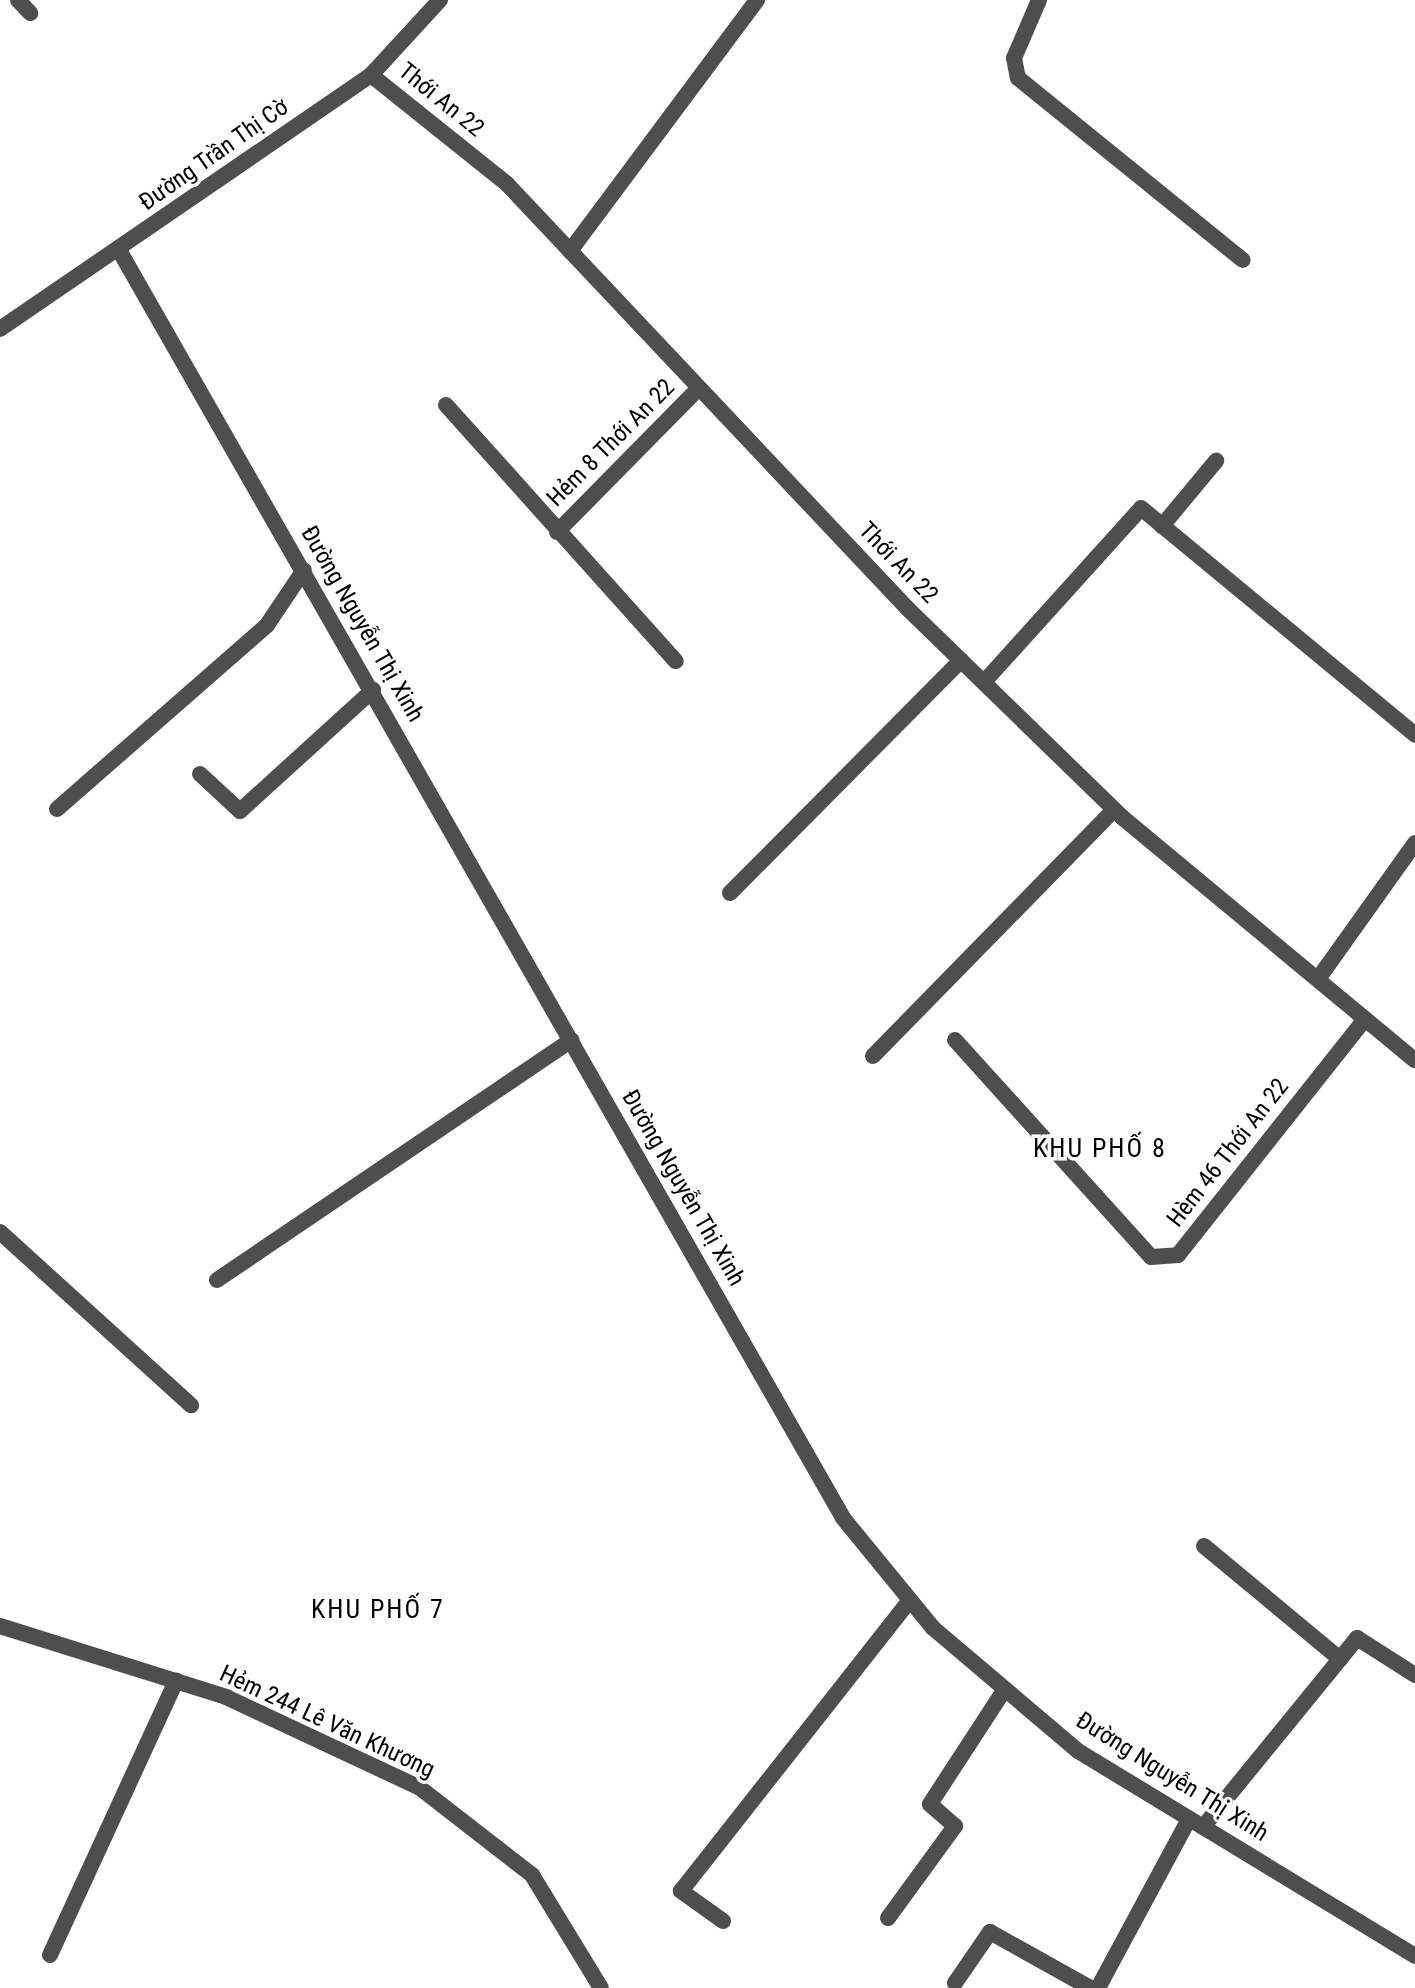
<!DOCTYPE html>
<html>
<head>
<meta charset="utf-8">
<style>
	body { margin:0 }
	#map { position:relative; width:1415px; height:1988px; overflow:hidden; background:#fff; font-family:"Roboto Condensed",sans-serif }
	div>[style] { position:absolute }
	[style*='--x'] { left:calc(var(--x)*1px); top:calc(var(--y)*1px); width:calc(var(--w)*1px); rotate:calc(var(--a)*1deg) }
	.lane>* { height:16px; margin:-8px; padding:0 8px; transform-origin:8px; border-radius:8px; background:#4e4e4e }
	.street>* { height:16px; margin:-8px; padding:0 8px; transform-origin:8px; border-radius:8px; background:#4e4e4e }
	span { translate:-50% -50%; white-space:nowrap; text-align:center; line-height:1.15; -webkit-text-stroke:7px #fff; paint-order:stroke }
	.street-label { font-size:24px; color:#000 }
	.neighbourhood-label { font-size:26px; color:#000; letter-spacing:2px }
</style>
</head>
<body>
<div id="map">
	<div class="lane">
		<div style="--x:18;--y:0;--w:18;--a:47"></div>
		<div style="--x:1162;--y:526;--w:85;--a:-50.3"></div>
		<div style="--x:200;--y:774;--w:54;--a:42.8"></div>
		<div style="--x:240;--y:811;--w:180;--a:-42.3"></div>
		<div style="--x:57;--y:809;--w:279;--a:-41.2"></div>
		<div style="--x:267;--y:625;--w:66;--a:-56.1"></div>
		<div style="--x:0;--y:1232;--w:258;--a:42.2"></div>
		<div style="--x:1204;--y:1546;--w:177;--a:39.7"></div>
		<div style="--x:0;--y:1626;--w:237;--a:17.4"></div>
		<div style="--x:226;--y:1697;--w:214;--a:25.1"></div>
		<div style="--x:420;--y:1788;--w:142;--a:37.8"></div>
		<div style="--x:532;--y:1875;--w:132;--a:58.6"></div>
		<div style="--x:1203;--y:1827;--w:244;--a:-50.8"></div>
		<div style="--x:1357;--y:1638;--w:69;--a:32.5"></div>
		<div style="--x:888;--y:1918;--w:114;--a:-53.9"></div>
		<div style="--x:955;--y:1826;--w:33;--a:-139"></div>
		<div style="--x:930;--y:1804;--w:137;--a:-56.9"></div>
		<div style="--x:723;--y:1921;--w:52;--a:-144.5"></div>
		<div style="--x:681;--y:1891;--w:370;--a:-51.8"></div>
		<div style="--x:50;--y:1955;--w:302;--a:-65.3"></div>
		<div style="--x:955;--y:1983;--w:62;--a:-55.5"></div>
		<div style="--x:990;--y:1932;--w:115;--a:29.2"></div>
		<div style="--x:1098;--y:1988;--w:192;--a:-61.7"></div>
	</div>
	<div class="street">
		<div style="--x:1039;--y:0;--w:63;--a:113.3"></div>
		<div style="--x:1014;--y:58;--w:20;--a:79"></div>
		<div style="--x:1018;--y:78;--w:289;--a:39"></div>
		<div style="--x:371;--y:75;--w:174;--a:38.7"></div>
		<div style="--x:507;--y:184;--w:583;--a:46.67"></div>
		<div style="--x:907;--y:608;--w:301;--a:44.2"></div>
		<div style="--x:1123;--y:818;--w:379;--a:39.7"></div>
		<div style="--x:119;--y:250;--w:1460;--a:60.27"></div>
		<div style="--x:843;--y:1518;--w:142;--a:50.7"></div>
		<div style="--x:933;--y:1628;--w:190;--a:40.3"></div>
		<div style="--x:1078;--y:1751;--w:394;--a:31.3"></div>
		<div style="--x:570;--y:251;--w:313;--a:-53.3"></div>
		<div style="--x:0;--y:329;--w:450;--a:-34.4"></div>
		<div style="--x:371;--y:75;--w:102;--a:-47.4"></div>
		<div style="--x:446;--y:405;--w:344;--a:48.1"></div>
		<div style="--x:557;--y:532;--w:202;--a:-45.4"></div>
		<div style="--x:984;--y:682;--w:234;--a:-47.9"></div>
		<div style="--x:1141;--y:508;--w:356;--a:39.6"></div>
		<div style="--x:730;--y:893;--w:328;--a:-45.2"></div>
		<div style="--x:1318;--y:979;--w:167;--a:-54.5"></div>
		<div style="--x:955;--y:1040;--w:292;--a:47.9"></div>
		<div style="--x:1151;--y:1257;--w:27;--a:-4"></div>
		<div style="--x:1178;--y:1255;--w:301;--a:-51.6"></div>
		<div style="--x:873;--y:1056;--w:344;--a:-45.6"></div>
		<div style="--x:217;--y:1280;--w:428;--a:-34.1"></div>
	</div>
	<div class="street-label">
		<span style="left:441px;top:100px;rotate:39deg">Thới An 22</span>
		<span style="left:214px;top:155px;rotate:-35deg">Đường Trần Thị Cờ</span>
		<span style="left:611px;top:443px;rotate:-45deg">Hẻm 8 Thới An 22</span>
		<span style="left:898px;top:563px;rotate:46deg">Thới An 22</span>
		<span style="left:362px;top:624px;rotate:60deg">Đường Nguyễn Thị Xinh</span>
		<span style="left:1228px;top:1153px;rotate:-52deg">Hèm 46 Thới An 22</span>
		<span style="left:683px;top:1188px;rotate:60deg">Đường Nguyễn Thị Xinh</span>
		<span style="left:327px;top:1722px;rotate:25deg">Hẻm 244 Lê Văn Khương</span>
		<span style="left:1172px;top:1777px;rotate:32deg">Đường Nguyễn Thị Xinh</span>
	</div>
	<div class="neighbourhood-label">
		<span style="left:1100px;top:1149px">KHU PHỐ 8</span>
		<span style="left:378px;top:1610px">KHU PHỐ 7</span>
	</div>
</div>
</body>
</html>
